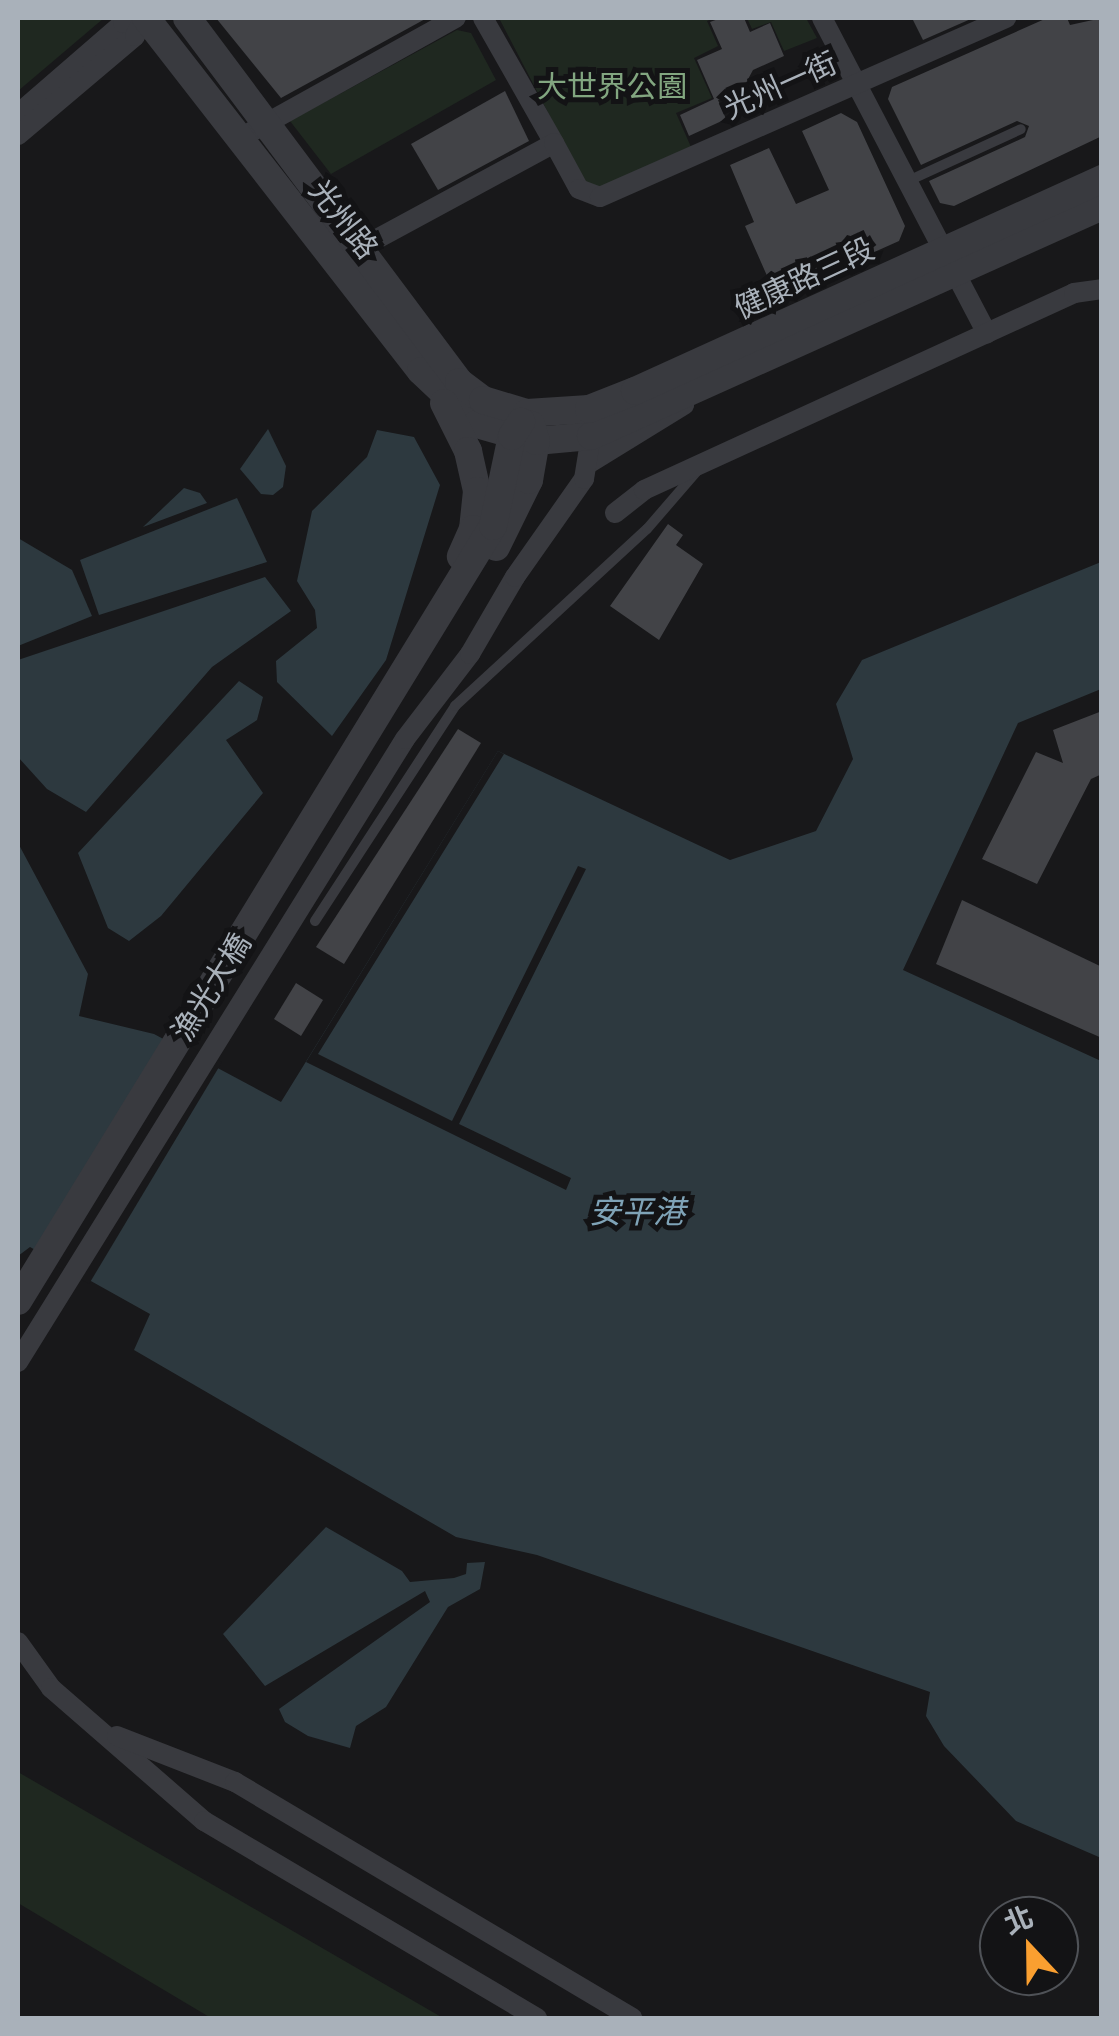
<!DOCTYPE html>
<html>
<head>
<meta charset="utf-8">
<style>
	body { margin:0 }
	#map { position:relative; width:1119px; height:2036px; overflow:hidden; background:#18181a; font-family:"IBM Plex Sans","Noto Sans TC",sans-serif }
	div>[style] { position:absolute }
	[style*='--x'] { left:calc(var(--x)*1px); top:calc(var(--y)*1px); width:calc(var(--w)*1px); rotate:calc(var(--a)*1deg) }
	.green>* { inset:0; background:#1f2820 }
	.water>* { inset:0; background:#2d393f }
	.pier>* { inset:0; background:#18181a }
	.building>* { inset:0; background:#424347 }
	.service>* { height:10px; margin:-5px; padding:0 5px; transform-origin:5px; border-radius:5px; background:#393a3f }
	.minor>* { height:20px; margin:-10px; padding:0 10px; transform-origin:10px; border-radius:10px; background:#393a3f }
	.tertiary>* { height:28px; margin:-14px; padding:0 14px; transform-origin:14px; border-radius:14px; background:#393a3f }
	span { translate:-50% -50%; white-space:nowrap; text-align:center; line-height:1.15; -webkit-text-stroke:10px #131315; paint-order:stroke }
	.street-label { font-size:30px; color:#a9b1ba }
	.park-label { font-size:30px; color:#82a680 }
	.water-label { font-size:32px; color:#7fa3b7; font-style:italic }
	.frame { position:absolute; inset:0; border:20px solid #a9b1ba; pointer-events:none }
	.north { position:absolute; left:979px; top:1896px; width:100px; height:100px; box-sizing:border-box; background:#131315; border:2px solid #4f5257; border-radius:50%; rotate:338deg; font-size:28px; font-weight:700; line-height:40px; text-align:center; color:#a9b1ba }
	.north::after { content:''; display:block; margin:auto; width:35px; height:45px; background:#fa9f30; clip-path:polygon(50% 0,100% 100%,50% 72%,0 100%) }
</style>
</head>
<body>
<div id="map">
	<div class="green">
		<div style="clip-path:polygon(18px 18px,104px 18px,18px 91px)"></div>
		<div style="clip-path:polygon(499px 18px,714px 18px,707px 21px,718px 46px,694px 58px,712px 98px,676px 113px,691px 147px,599px 189px,585px 184px)"></div>
		<div style="clip-path:polygon(747px 18px,806px 18px,817px 38px,784px 51px,771px 22px,752px 29px)"></div>
		<div style="clip-path:polygon(457px 30px,471px 33px,496px 80px,331px 174px,290px 121px)"></div>
		<div style="clip-path:polygon(18px 1772px,443px 2018px,211px 2018px,18px 1903px)"></div>
	</div>
	<div class="water">
		<div style="clip-path:polygon(268px 429px,286px 466px,283px 487px,273px 495px,261px 494px,240px 469px)"></div>
		<div style="clip-path:polygon(377px 430px,414px 437px,440px 485px,386px 660px,332px 736px,277px 682px,276px 661px,317px 628px,315px 610px,297px 581px,312px 511px,367px 457px)"></div>
		<div style="clip-path:polygon(184px 488px,200px 493px,207px 503px,143px 527px)"></div>
		<div style="clip-path:polygon(237px 498px,267px 562px,99px 615px,80px 560px)"></div>
		<div style="clip-path:polygon(18px 538px,72px 570px,92px 616px,18px 646px)"></div>
		<div style="clip-path:polygon(1101px 562px,1101px 689px,1018px 723px,903px 970px,1101px 1061px,1101px 1858px,1016px 1821px,944px 1746px,926px 1716px,930px 1692px,537px 1555px,456px 1537px,134px 1350px,150px 1314px,30px 1247px,18px 1256px,18px 843px,88px 974px,79px 1016px,154px 1034px,281px 1102px,498px 751px,730px 860px,816px 831px,853px 759px,836px 704px,862px 660px)"></div>
		<div style="clip-path:polygon(265px 577px,291px 611px,212px 667px,86px 812px,47px 789px,18px 757px,18px 660px)"></div>
		<div style="clip-path:polygon(239px 681px,263px 697px,257px 720px,226px 740px,263px 793px,161px 916px,129px 941px,108px 928px,78px 853px)"></div>
		<div style="clip-path:polygon(326px 1527px,402px 1571px,410px 1582px,454px 1578px,466px 1574px,467px 1563px,485px 1562px,480px 1589px,448px 1607px,386px 1707px,356px 1726px,350px 1748px,308px 1736px,285px 1722px,279px 1709px,430px 1602px,425px 1591px,265px 1686px,223px 1634px)"></div>
	</div>
	<div class="pier">
		<div style="clip-path:polygon(498px 751px,504px 754px,318px 1054px,452px 1121px,578px 866px,586px 869px,459px 1124px,571px 1178px,566px 1190px,306px 1062px)"></div>
		<div style="clip-path:polygon(167px 1035px,222px 1062px,89px 1284px,32px 1253px)"></div>
	</div>
	<div class="building">
		<div style="clip-path:polygon(216px 18px,427px 18px,281px 98px)"></div>
		<div style="clip-path:polygon(721px 18px,744px 18px,750px 32px,770px 23px,784px 56px,753px 70px,740px 94px,718px 100px,726px 119px,689px 136px,680px 115px,714px 99px,697px 60px,722px 49px,710px 22px)"></div>
		<div style="clip-path:polygon(912px 18px,973px 18px,923px 40px)"></div>
		<div style="clip-path:polygon(1047px 18px,1067px 18px,1070px 25px,1102px 18px,1102px 136px,954px 206px,940px 203px,929px 181px,1025px 137px,1029px 126px,1017px 121px,921px 165px,888px 99px,892px 87px)"></div>
		<div style="clip-path:polygon(505px 91px,529px 141px,438px 190px,411px 144px)"></div>
		<div style="clip-path:polygon(841px 113px,857px 122px,905px 226px,899px 241px,776px 296px,745px 226px,754px 222px,730px 165px,769px 148px,796px 204px,829px 190px,802px 131px)"></div>
		<div style="clip-path:polygon(668px 524px,683px 535px,676px 545px,703px 564px,659px 640px,610px 606px)"></div>
		<div style="clip-path:polygon(1102px 711px,1102px 774px,1091px 779px,1037px 884px,982px 859px,1036px 752px,1063px 763px,1053px 730px)"></div>
		<div style="clip-path:polygon(458px 729px,481px 743px,344px 964px,316px 947px)"></div>
		<div style="clip-path:polygon(962px 900px,1102px 967px,1102px 1038px,936px 964px)"></div>
		<div style="clip-path:polygon(296px 983px,323px 1000px,301px 1036px,274px 1019px)"></div>
	</div>
	<div class="service">
		<div style="--x:908;--y:181;--w:124;--a:-24.7"></div>
		<div style="--x:315;--y:921;--w:257;--a:-56.9"></div>
		<div style="--x:455;--y:706;--w:261;--a:-42.7"></div>
		<div style="--x:647;--y:529;--w:77;--a:-49.2"></div>
	</div>
	<div class="minor">
		<div style="--x:483;--y:18;--w:144;--a:60.4"></div>
		<div style="--x:822;--y:18;--w:356;--a:62.4"></div>
		<div style="--x:18;--y:114;--w:139;--a:-40.9"></div>
		<div style="--x:123;--y:23;--w:18;--a:-16"></div>
		<div style="--x:18;--y:135;--w:153;--a:-40.2"></div>
		<div style="--x:135;--y:36;--w:20;--a:-63"></div>
		<div style="--x:240;--y:138;--w:247;--a:-29.1"></div>
		<div style="--x:349;--y:254;--w:233;--a:-28.4"></div>
		<div style="--x:554;--y:143;--w:52;--a:61.5"></div>
		<div style="--x:579;--y:189;--w:22;--a:21"></div>
		<div style="--x:600;--y:197;--w:444;--a:-23.8"></div>
		<div style="--x:588;--y:464;--w:113;--a:-31.6"></div>
		<div style="--x:615;--y:513;--w:37;--a:-38"></div>
		<div style="--x:644;--y:490;--w:473;--a:-24.6"></div>
		<div style="--x:1074;--y:293;--w:28;--a:-8"></div>
		<div style="--x:18;--y:1362;--w:733;--a:-58.15"></div>
		<div style="--x:405;--y:739;--w:107;--a:-52.6"></div>
		<div style="--x:470;--y:654;--w:89;--a:-59.7"></div>
		<div style="--x:515;--y:577;--w:120;--a:-54.9"></div>
		<div style="--x:584;--y:479;--w:44;--a:-80.8"></div>
		<div style="--x:18;--y:1642;--w:57;--a:54.3"></div>
		<div style="--x:51;--y:1688;--w:203;--a:41"></div>
		<div style="--x:204;--y:1821;--w:387;--a:30.6"></div>
		<div style="--x:117;--y:1736;--w:127;--a:21.3"></div>
		<div style="--x:235;--y:1782;--w:462;--a:30.7"></div>
	</div>
	<div class="tertiary">
		<div style="--x:146;--y:18;--w:447;--a:52.1"></div>
		<div style="--x:421;--y:371;--w:77;--a:43.4"></div>
		<div style="--x:477;--y:424;--w:61;--a:16.1"></div>
		<div style="--x:536;--y:441;--w:55;--a:-5.2"></div>
		<div style="--x:591;--y:436;--w:560;--a:-24.23"></div>
		<div style="--x:187;--y:18;--w:454;--a:53.2"></div>
		<div style="--x:459;--y:382;--w:30;--a:37"></div>
		<div style="--x:483;--y:400;--w:46;--a:16.5"></div>
		<div style="--x:527;--y:413;--w:62;--a:-3.7"></div>
		<div style="--x:589;--y:409;--w:49;--a:-21.4"></div>
		<div style="--x:635;--y:391;--w:513;--a:-24.42"></div>
		<div style="--x:444;--y:403;--w:54;--a:63.4"></div>
		<div style="--x:468;--y:451;--w:41;--a:77.3"></div>
		<div style="--x:477;--y:491;--w:38;--a:96"></div>
		<div style="--x:473;--y:529;--w:30;--a:114"></div>
		<div style="--x:496;--y:547;--w:75;--a:-63.8"></div>
		<div style="--x:529;--y:480;--w:40;--a:-80"></div>
		<div style="--x:536;--y:441;--w:17;--a:-107"></div>
		<div style="--x:18;--y:1301;--w:909;--a:-58.5"></div>
		<div style="--x:493;--y:526;--w:92;--a:-78.1"></div>
		<div style="--x:512;--y:436;--w:17;--a:-57"></div>
	</div>
	<div class="street-label">
		<span style="left:780px;top:85px;rotate:-24deg">光州一街</span>
		<span style="left:344px;top:219px;rotate:52deg">光州路</span>
		<span style="left:804px;top:278px;rotate:-25deg">健康路三段</span>
		<span style="left:211px;top:987px;rotate:-58deg">漁光大橋</span>
	</div>
	<div class="park-label">
		<span style="left:612px;top:86px">大世界公園</span>
	</div>
	<div class="water-label">
		<span style="left:637px;top:1211px">安平港</span>
	</div>
	<div class="frame"></div>
	<div class="north">北</div>
</div>
</body>
</html>
